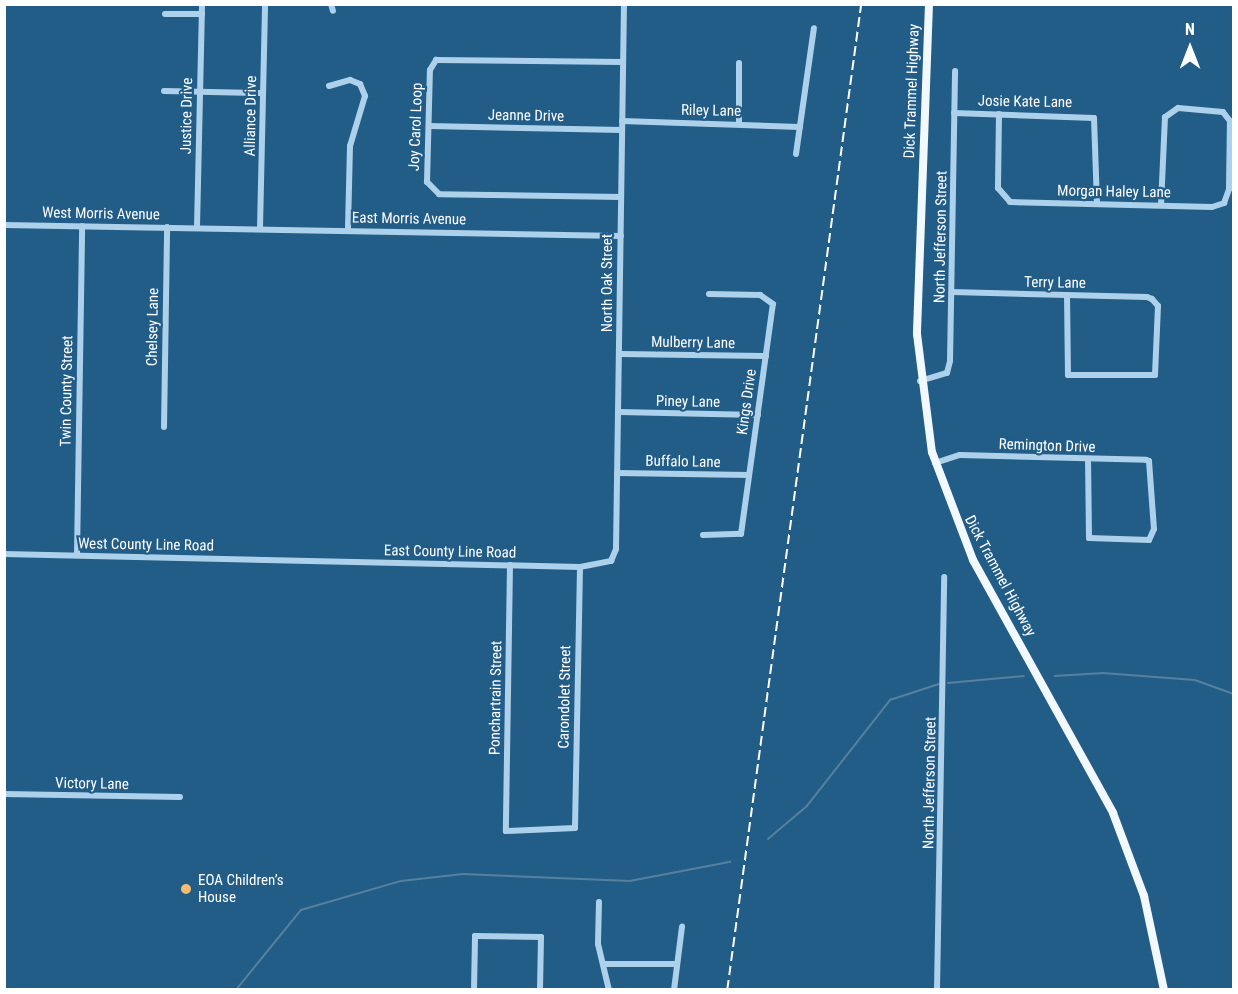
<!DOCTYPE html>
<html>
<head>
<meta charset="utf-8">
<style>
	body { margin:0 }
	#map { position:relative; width:1238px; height:994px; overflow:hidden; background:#225d88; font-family:"Roboto Condensed",sans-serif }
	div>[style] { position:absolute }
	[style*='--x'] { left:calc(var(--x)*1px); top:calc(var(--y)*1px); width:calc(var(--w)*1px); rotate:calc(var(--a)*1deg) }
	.stream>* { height:1.5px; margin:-0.75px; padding:0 0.75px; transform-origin:0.75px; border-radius:0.75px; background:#57809d }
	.minor>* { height:6px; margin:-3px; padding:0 3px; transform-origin:3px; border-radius:3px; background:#add1ea }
	.major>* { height:8px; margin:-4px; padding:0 4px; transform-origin:4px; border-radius:4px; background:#f1f8fe }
	.rail>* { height:1.5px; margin-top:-0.75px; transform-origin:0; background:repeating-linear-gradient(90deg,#fff 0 10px,transparent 0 14.5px) }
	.dots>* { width:16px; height:16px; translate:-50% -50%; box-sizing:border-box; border:3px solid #225d88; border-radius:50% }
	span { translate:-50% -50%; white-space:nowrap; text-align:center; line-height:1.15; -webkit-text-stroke:4.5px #225d88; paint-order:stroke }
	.street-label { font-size:15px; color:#fff }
	.poi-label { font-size:15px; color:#fff }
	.left { translate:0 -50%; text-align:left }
	.frame { position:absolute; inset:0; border:6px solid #fff; pointer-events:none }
	.north { position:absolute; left:1160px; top:18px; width:60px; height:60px; -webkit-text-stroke:4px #225d88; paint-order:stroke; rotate:0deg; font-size:16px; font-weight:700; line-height:24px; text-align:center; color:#fff }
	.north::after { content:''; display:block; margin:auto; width:21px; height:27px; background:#fff; clip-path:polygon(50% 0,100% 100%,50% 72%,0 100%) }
</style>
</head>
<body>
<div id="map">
	<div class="stream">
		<div style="--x:1055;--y:676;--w:48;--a:-3.6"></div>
		<div style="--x:1103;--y:673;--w:92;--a:4.4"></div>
		<div style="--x:1195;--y:680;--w:41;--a:19.7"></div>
		<div style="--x:948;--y:683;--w:76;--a:-5.3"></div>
		<div style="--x:768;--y:839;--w:51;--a:-40.2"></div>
		<div style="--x:807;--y:806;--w:135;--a:-51.9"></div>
		<div style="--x:890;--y:700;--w:52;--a:-18.1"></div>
		<div style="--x:236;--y:990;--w:103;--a:-50.9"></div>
		<div style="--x:301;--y:910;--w:104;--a:-16.2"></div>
		<div style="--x:401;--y:881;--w:62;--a:-6.4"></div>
		<div style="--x:463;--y:874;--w:167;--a:2.4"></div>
		<div style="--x:630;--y:881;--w:102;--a:-10.8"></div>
	</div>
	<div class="minor">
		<div style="--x:331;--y:4;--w:7;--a:74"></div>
		<div style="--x:165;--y:14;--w:37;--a:0"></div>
		<div style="--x:739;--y:63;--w:60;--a:90"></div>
		<div style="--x:329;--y:86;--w:22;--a:-16"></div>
		<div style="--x:350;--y:80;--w:11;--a:22"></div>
		<div style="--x:360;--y:84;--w:13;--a:67"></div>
		<div style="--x:365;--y:96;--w:52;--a:106.7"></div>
		<div style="--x:350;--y:146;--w:84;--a:91.4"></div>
		<div style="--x:164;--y:91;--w:99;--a:1.2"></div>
		<div style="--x:954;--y:113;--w:140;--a:2"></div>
		<div style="--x:1094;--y:118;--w:86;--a:88"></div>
		<div style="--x:999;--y:114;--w:74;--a:90.8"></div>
		<div style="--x:998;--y:188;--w:18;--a:49"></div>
		<div style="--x:1010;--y:202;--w:202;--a:1.4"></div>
		<div style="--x:1212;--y:207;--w:13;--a:-18"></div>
		<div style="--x:1224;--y:203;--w:15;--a:-70"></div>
		<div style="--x:1229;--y:189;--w:68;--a:-89.2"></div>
		<div style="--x:1230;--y:121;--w:11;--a:-128"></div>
		<div style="--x:1223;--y:112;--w:45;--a:-174.9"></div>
		<div style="--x:1178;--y:108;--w:16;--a:145"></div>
		<div style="--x:1165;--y:117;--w:88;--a:92.6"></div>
		<div style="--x:622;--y:121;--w:178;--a:1.9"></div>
		<div style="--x:429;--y:126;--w:193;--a:1.2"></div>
		<div style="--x:796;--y:154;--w:127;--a:-81.9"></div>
		<div style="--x:621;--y:197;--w:182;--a:-179.1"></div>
		<div style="--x:439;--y:194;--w:17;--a:-135"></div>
		<div style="--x:427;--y:182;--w:112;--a:-88.5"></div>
		<div style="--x:430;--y:70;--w:12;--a:-59"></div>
		<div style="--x:436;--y:60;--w:187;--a:0.6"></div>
		<div style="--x:4;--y:225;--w:617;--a:1.02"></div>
		<div style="--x:197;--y:227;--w:223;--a:-88.7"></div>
		<div style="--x:260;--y:228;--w:224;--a:-88.7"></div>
		<div style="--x:952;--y:292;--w:195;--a:1.5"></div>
		<div style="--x:1147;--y:297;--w:5;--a:22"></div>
		<div style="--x:1152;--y:299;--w:9;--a:49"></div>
		<div style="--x:1158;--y:306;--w:69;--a:92.5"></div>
		<div style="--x:1155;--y:375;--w:87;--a:180"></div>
		<div style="--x:1068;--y:375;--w:80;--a:-90.7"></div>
		<div style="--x:620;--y:354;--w:146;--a:0.8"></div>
		<div style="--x:920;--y:381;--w:28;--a:-17"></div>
		<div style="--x:947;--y:373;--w:12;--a:-76"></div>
		<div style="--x:950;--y:361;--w:290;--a:-89"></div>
		<div style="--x:619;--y:412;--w:139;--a:1.2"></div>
		<div style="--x:164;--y:427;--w:200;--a:-89.1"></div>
		<div style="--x:935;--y:463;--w:26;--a:-18"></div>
		<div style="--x:960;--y:455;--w:186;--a:1.5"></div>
		<div style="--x:1146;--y:460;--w:3;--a:18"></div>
		<div style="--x:1149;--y:461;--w:68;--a:85.8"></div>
		<div style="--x:1154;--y:529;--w:12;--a:114"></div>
		<div style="--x:1149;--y:540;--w:60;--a:-178.1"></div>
		<div style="--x:1089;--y:538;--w:79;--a:-90.7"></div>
		<div style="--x:617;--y:473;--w:132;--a:0.9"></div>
		<div style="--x:703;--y:535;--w:38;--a:-2"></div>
		<div style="--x:741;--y:534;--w:232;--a:-82.1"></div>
		<div style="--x:773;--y:304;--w:16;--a:-145"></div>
		<div style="--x:760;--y:295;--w:51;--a:-178.9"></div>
		<div style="--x:4;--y:554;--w:576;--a:1.29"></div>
		<div style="--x:580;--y:567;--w:32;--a:-11"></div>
		<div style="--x:611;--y:561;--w:13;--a:-67"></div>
		<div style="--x:616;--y:549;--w:545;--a:-89.16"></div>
		<div style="--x:77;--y:555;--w:329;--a:-89.1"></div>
		<div style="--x:510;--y:565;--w:266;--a:90.9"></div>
		<div style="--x:506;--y:831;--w:69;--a:-2.5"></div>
		<div style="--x:575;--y:828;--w:261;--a:-88.9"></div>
		<div style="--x:4;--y:794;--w:176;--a:1"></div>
		<div style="--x:599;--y:902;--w:42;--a:91.4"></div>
		<div style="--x:598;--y:944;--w:47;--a:76.6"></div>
		<div style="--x:605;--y:964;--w:72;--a:0"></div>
		<div style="--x:474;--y:990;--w:54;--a:-88.9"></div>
		<div style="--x:475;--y:936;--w:66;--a:0.9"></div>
		<div style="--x:541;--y:937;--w:53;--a:91.1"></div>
		<div style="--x:674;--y:990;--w:64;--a:-82.8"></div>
		<div style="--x:937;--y:990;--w:413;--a:-89"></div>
	</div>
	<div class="major">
		<div style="--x:929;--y:4;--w:330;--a:92.1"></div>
		<div style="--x:917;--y:334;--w:119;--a:82.8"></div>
		<div style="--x:932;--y:452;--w:116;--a:69.2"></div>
		<div style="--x:973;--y:560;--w:289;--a:61"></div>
		<div style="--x:1113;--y:813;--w:89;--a:69.5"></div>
		<div style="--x:1144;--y:896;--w:96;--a:78"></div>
	</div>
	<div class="rail">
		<div style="--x:727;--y:990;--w:995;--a:-82.26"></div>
	</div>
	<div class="dots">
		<div style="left:186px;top:889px;background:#f6bc6f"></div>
	</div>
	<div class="street-label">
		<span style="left:912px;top:91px;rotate:-88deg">Dick Trammel Highway</span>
		<span style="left:1025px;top:102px;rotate:1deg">Josie Kate Lane</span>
		<span style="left:711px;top:111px;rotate:1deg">Riley Lane</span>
		<span style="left:187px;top:116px;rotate:-89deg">Justice Drive</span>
		<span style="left:251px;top:116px;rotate:-89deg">Alliance Drive</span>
		<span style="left:526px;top:116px;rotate:1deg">Jeanne Drive</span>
		<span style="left:416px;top:127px;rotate:-88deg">Joy Carol Loop</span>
		<span style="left:1114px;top:192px;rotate:1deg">Morgan Haley Lane</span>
		<span style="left:101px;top:214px;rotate:1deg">West Morris Avenue</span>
		<span style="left:409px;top:219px;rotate:1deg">East Morris Avenue</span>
		<span style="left:941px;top:237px;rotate:-89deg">North Jefferson Street</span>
		<span style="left:608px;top:283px;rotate:-90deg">North Oak Street</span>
		<span style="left:1055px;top:283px;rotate:1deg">Terry Lane</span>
		<span style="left:153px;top:327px;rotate:-89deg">Chelsey Lane</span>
		<span style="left:693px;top:343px;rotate:1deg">Mulberry Lane</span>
		<span style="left:67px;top:391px;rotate:-89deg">Twin County Street</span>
		<span style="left:688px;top:402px;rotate:1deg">Piney Lane</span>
		<span style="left:747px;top:402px;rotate:-82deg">Kings Drive</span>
		<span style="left:1047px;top:446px;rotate:2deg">Remington Drive</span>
		<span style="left:683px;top:462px;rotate:1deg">Buffalo Lane</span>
		<span style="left:146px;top:545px;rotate:1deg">West County Line Road</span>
		<span style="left:450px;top:552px;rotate:1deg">East County Line Road</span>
		<span style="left:1000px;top:576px;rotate:62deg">Dick Trammel Highway</span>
		<span style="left:565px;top:697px;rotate:-89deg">Carondolet Street</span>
		<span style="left:496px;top:698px;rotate:-89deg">Ponchartrain Street</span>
		<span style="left:930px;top:783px;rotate:-89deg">North Jefferson Street</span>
		<span style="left:92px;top:784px;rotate:1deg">Victory Lane</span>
	</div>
	<div class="poi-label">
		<span class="left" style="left:198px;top:889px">EOA Children’s<br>House</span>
	</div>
	<div class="frame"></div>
	<div class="north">N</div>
</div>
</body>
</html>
